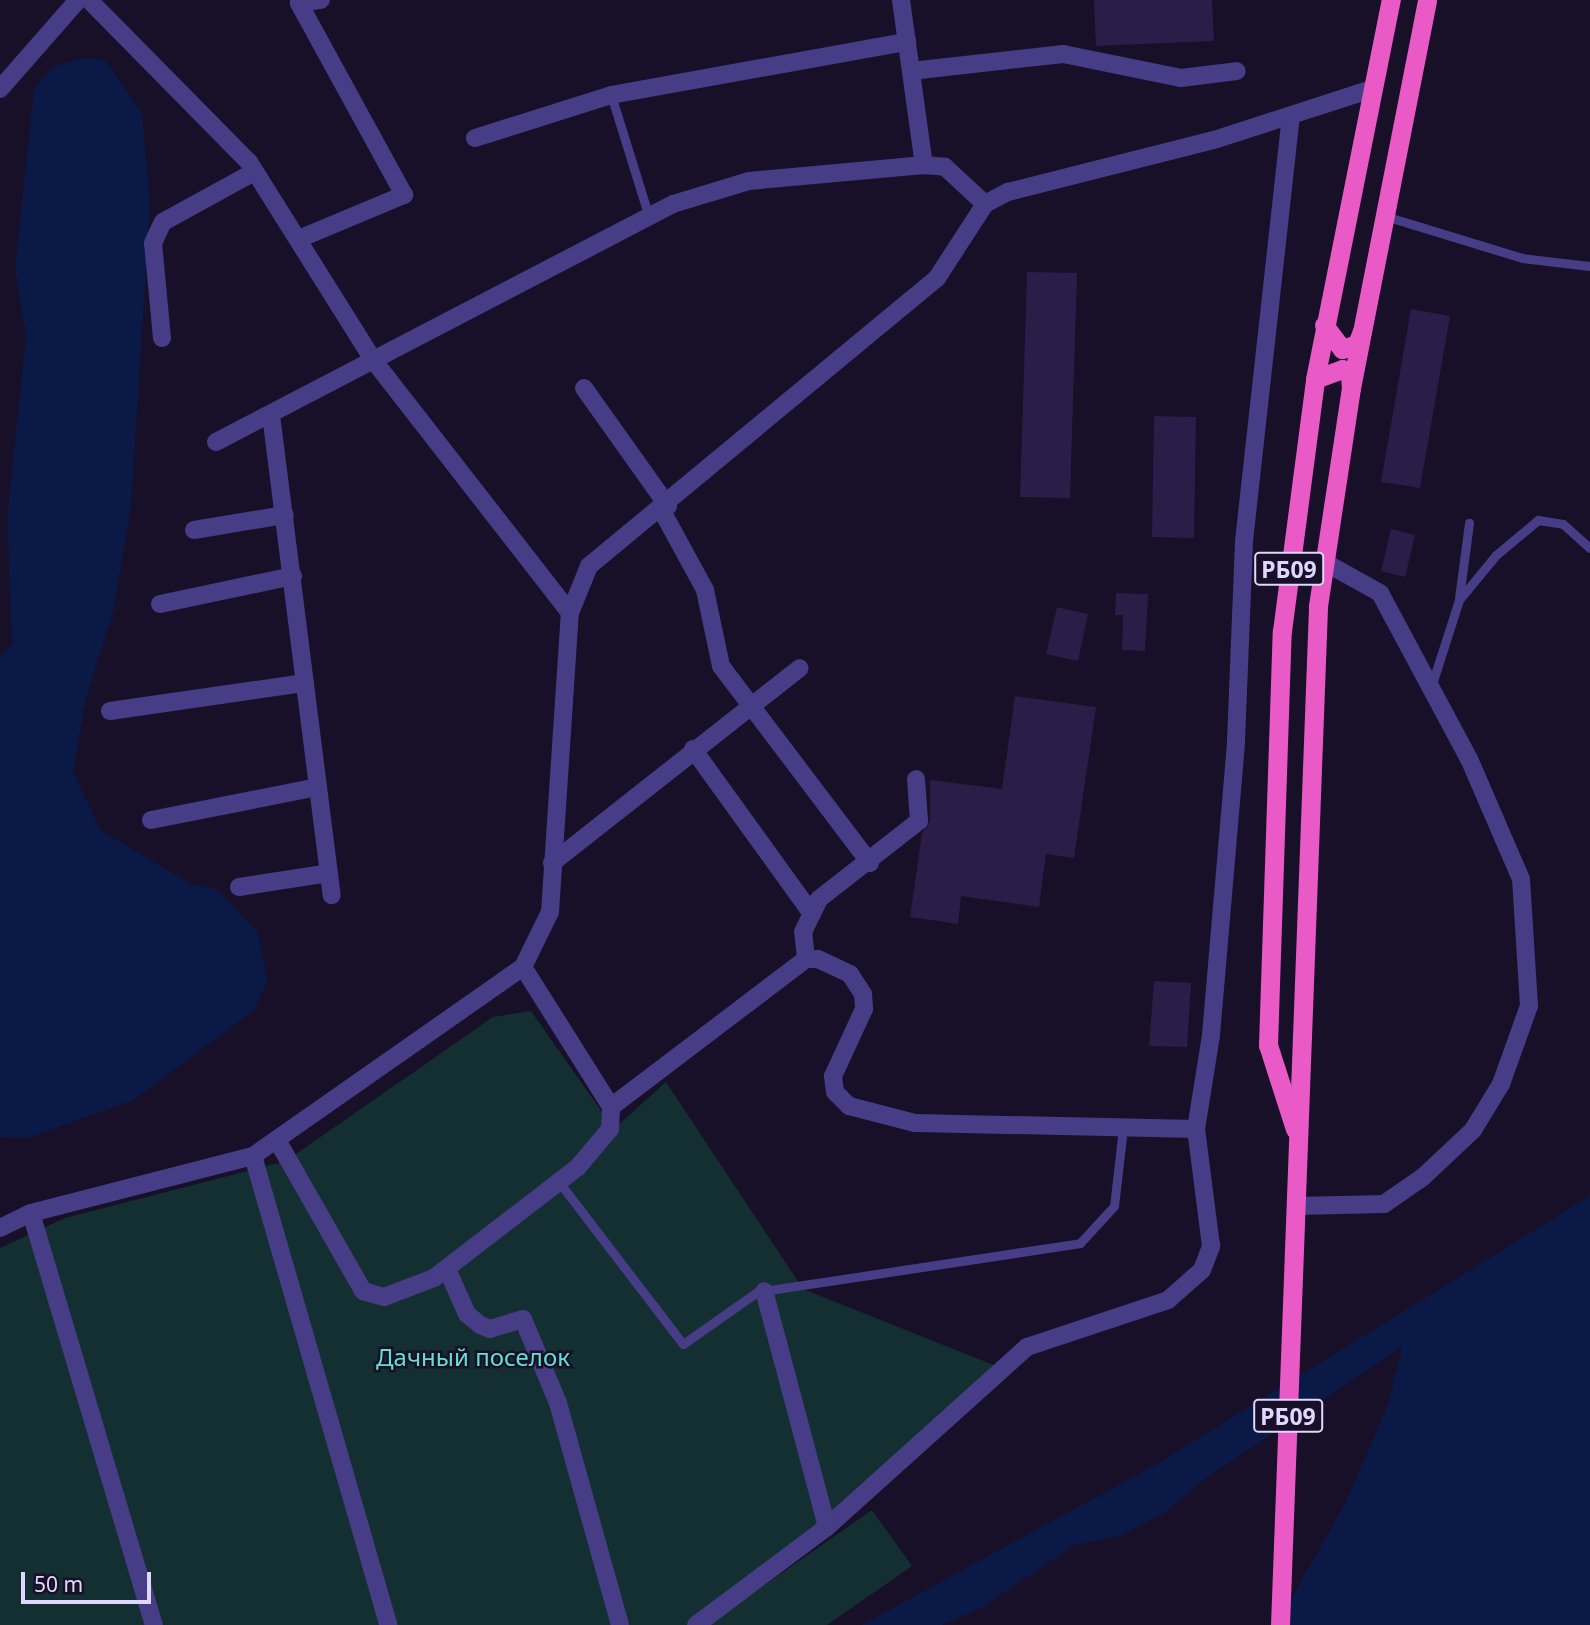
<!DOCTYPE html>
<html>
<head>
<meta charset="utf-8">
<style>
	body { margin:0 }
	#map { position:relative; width:1590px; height:1625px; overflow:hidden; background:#171028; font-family:"Noto Sans",sans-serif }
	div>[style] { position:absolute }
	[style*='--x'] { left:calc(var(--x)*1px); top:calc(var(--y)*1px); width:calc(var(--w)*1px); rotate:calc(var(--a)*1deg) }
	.green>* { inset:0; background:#132f32 }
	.water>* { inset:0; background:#0b1946 }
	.building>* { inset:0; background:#2b1c48 }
	.service>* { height:9px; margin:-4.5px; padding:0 4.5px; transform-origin:4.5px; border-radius:4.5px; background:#473c86 }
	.minor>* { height:18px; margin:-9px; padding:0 9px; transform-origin:9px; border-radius:9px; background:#473c86 }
	.trunk>* { height:19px; margin:-9.5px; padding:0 9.5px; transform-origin:9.5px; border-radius:9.5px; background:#e95ac6 }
	span { translate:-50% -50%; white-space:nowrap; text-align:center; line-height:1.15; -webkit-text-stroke:5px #171028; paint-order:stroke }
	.shield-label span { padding:2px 5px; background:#171028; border:2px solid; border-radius:5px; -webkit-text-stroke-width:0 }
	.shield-label { font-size:23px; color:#e0d7ff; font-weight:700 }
	.park-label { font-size:24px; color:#63dfcf }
	.scale { position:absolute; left:21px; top:1572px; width:130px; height:32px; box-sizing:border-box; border:4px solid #e0d7ff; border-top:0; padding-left:9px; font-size:21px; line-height:24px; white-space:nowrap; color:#e0d7ff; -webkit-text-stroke:5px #171028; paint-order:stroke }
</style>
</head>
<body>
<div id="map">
	<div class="green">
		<div style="clip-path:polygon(531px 1011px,614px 1129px,666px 1082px,803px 1289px,1011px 1372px,753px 1593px,872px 1510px,912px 1566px,827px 1625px,0 1625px,0 1248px,65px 1218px,286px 1161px,493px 1017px)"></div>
	</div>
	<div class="water">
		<div style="clip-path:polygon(83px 58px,105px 60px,142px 113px,150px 204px,131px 507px,113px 612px,86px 698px,73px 771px,100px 830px,191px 884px,218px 890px,239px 912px,258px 933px,267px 982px,254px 1010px,133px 1100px,28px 1138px,0 1137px,0 657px,12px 645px,7px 519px,26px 335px,15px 269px,34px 89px,54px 66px)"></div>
		<div style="clip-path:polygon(1590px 1196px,1590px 1625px,1276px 1625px,1344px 1506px,1387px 1407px,1402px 1347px,1206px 1478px,1164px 1513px,1120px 1536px,1075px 1545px,981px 1608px,942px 1625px,862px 1625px,1157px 1464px)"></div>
	</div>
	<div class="building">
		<div style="clip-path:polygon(1094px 0,1212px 0,1214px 41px,1096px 46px)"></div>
		<div style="clip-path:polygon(1027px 272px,1077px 273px,1070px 498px,1020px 497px)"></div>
		<div style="clip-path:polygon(1411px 309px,1450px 316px,1420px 488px,1381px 482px)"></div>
		<div style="clip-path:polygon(1154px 416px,1196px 417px,1194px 538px,1152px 537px)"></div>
		<div style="clip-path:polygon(1391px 529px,1415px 535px,1405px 577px,1381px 571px)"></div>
		<div style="clip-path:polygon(1116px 593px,1148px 594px,1145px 651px,1122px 650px,1123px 615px,1115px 615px)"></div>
		<div style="clip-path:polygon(1057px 607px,1088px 614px,1078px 661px,1046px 654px)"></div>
		<div style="clip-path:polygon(1015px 696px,1096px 707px,1074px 858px,1046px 854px,1039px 907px,961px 896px,958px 924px,910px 917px,922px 833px,930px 821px,930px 780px,1002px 789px)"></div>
		<div style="clip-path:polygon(1154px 981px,1191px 983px,1187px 1047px,1149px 1046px)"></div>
	</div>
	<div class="service">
		<div style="--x:611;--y:95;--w:128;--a:72.7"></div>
		<div style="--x:1385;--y:216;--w:143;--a:17"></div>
		<div style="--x:1522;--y:258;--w:68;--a:6.7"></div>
		<div style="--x:1459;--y:598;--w:76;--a:-82.4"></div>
		<div style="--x:1432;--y:684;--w:88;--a:-72.2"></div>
		<div style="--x:1459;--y:600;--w:58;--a:-50.6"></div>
		<div style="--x:1496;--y:555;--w:55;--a:-39.8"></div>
		<div style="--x:1538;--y:520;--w:25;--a:9"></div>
		<div style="--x:1563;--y:524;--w:36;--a:42"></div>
		<div style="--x:559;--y:1182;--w:204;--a:52.6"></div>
		<div style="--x:683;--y:1344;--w:90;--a:-35.1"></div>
		<div style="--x:757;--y:1292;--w:327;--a:-8.6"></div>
		<div style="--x:1080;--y:1243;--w:50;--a:-47.4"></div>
		<div style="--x:1114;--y:1206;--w:79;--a:-83.4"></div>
	</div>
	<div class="minor">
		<div style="--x:89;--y:0;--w:228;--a:45.4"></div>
		<div style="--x:249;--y:162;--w:235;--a:57.9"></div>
		<div style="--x:374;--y:361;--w:319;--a:52.1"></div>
		<div style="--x:901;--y:0;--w:167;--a:82.1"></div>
		<div style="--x:911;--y:71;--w:153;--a:-6.4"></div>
		<div style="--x:1063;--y:54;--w:120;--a:11.5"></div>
		<div style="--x:1181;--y:78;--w:56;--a:-7.1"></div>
		<div style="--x:0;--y:89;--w:118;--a:-48.8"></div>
		<div style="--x:475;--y:138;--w:143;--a:-17.5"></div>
		<div style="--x:611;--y:95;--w:301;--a:-10.2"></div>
		<div style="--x:301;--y:238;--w:112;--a:-22.7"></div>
		<div style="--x:404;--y:195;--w:219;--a:-118.7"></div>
		<div style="--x:299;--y:3;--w:22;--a:-8"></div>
		<div style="--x:162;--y:338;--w:95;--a:-95.4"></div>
		<div style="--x:153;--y:243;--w:23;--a:-65"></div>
		<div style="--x:163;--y:222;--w:104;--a:-28.8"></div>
		<div style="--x:584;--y:388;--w:145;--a:54.6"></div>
		<div style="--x:271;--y:415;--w:484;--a:82.8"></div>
		<div style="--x:216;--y:442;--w:515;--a:-27.51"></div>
		<div style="--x:673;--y:204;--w:79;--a:-16.8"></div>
		<div style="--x:749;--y:181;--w:176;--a:-5.2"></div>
		<div style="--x:924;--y:165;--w:21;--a:5"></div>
		<div style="--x:945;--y:167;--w:54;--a:42.8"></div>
		<div style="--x:662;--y:511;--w:90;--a:61.4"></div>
		<div style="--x:705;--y:590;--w:78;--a:78.1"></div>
		<div style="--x:721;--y:666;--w:247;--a:52.9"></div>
		<div style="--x:194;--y:530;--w:92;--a:-9.4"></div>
		<div style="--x:160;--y:604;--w:136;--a:-11.9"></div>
		<div style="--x:110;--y:711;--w:197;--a:-8.2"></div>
		<div style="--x:693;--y:749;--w:200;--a:54.2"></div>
		<div style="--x:151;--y:820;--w:170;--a:-11.2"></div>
		<div style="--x:552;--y:863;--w:315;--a:-38.2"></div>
		<div style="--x:239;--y:887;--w:91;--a:-8.8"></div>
		<div style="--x:806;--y:959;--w:27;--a:-96"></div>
		<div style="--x:803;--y:932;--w:37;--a:-64"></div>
		<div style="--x:819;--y:899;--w:127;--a:-38"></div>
		<div style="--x:919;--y:821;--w:42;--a:-94.1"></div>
		<div style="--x:523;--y:967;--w:165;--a:57.8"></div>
		<div style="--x:611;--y:1107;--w:245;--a:-37.2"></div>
		<div style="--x:806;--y:959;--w:12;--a:0"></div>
		<div style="--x:818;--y:959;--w:35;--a:25"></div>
		<div style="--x:850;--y:974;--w:24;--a:57"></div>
		<div style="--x:863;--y:994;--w:15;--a:86"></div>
		<div style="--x:864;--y:1009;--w:74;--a:114.8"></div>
		<div style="--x:833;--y:1076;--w:16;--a:83"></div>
		<div style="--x:835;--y:1092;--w:20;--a:45"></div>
		<div style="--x:849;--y:1106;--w:68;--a:14.4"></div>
		<div style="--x:915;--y:1123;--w:281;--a:1.2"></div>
		<div style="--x:277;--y:1140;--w:174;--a:60.3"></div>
		<div style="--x:363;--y:1291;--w:22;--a:16"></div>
		<div style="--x:384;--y:1297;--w:53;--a:-20.8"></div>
		<div style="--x:434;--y:1278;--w:182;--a:-37.6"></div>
		<div style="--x:578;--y:1167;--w:50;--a:-49.9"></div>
		<div style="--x:610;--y:1129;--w:22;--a:-87"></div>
		<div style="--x:253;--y:1156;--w:488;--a:73.9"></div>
		<div style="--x:1296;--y:1206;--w:88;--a:-1.3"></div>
		<div style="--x:1384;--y:1204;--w:47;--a:-34.7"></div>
		<div style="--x:1423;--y:1177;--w:69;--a:-43.2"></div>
		<div style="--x:1473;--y:1130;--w:54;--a:-58.7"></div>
		<div style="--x:1501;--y:1084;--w:83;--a:-70.3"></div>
		<div style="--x:1529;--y:1006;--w:127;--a:-93.6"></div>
		<div style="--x:1521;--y:879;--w:131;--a:-113.4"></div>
		<div style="--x:1469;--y:759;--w:188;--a:-118.2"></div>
		<div style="--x:1380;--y:593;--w:64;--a:-151"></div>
		<div style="--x:31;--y:1213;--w:430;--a:73.4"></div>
		<div style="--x:0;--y:1228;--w:34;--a:-26"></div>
		<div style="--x:31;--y:1213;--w:229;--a:-14.4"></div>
		<div style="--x:253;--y:1156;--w:330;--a:-35"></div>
		<div style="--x:523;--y:967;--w:61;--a:-63.9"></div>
		<div style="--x:550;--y:912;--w:300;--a:-86.2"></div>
		<div style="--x:570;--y:613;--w:51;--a:-68"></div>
		<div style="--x:589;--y:566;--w:452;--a:-39.6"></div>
		<div style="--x:937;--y:278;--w:88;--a:-57"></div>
		<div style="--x:985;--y:204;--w:26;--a:-28"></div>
		<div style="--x:1008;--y:192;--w:212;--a:-14.2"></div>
		<div style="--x:1214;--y:140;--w:163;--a:-17.9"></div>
		<div style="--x:447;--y:1269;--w:49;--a:66"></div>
		<div style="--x:467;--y:1314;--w:17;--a:40"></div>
		<div style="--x:480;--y:1325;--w:11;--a:22"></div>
		<div style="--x:490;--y:1329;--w:34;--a:-17"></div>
		<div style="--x:523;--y:1319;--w:91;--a:67.4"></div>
		<div style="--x:558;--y:1403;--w:230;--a:74.4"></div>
		<div style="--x:827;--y:1527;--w:269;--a:-42"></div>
		<div style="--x:1027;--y:1347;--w:149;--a:-18.4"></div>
		<div style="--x:1168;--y:1300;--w:45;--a:-41.4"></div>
		<div style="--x:1202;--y:1270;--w:26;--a:-69"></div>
		<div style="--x:1211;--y:1246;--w:118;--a:-97.3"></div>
		<div style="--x:1196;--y:1129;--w:95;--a:-80.9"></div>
		<div style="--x:1211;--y:1035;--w:295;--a:-85.1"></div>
		<div style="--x:1236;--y:741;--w:200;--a:-87.7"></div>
		<div style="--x:1244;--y:541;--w:428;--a:-83.7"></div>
		<div style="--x:696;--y:1625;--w:164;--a:-36.8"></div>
		<div style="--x:827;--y:1527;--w:244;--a:-104.9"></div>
	</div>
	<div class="trunk">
		<div style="--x:1324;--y:325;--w:30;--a:53"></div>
		<div style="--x:1342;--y:349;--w:16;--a:-18"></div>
		<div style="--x:1357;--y:344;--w:14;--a:-69"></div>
		<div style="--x:1315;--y:379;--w:29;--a:-20"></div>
		<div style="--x:1342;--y:369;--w:9;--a:32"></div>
		<div style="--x:1350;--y:374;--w:14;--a:86"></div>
		<div style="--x:1295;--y:1129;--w:88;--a:-107.8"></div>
		<div style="--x:1268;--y:1045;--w:414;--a:-88.1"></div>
		<div style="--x:1282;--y:631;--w:254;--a:-82.5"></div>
		<div style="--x:1315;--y:379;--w:387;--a:-78.7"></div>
		<div style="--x:1280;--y:1625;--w:1020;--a:-87.86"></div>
		<div style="--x:1318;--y:606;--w:220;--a:-81.4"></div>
		<div style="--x:1351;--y:388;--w:395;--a:-78.9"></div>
	</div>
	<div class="shield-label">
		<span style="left:1289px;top:569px">РБ09</span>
		<span style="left:1288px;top:1416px">РБ09</span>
	</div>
	<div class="park-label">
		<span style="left:473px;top:1357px">Дачный поселок</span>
	</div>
	<div class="scale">50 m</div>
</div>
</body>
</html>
